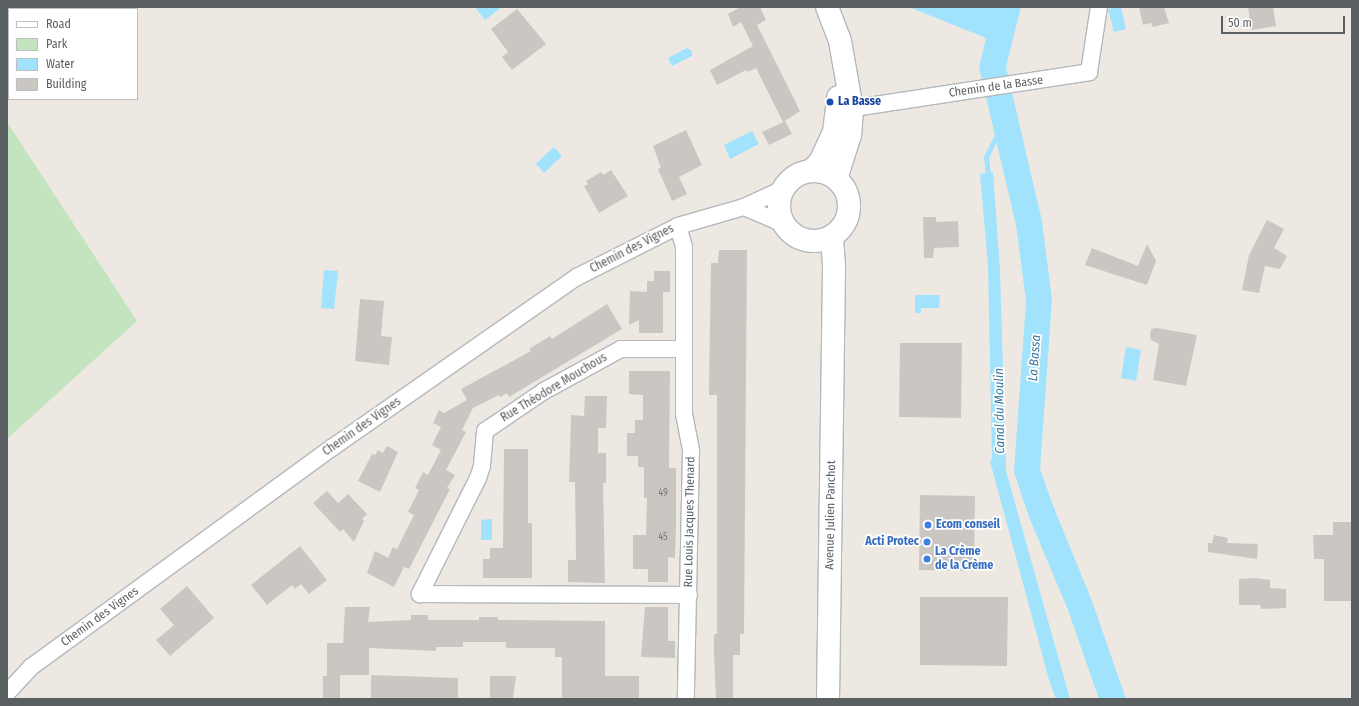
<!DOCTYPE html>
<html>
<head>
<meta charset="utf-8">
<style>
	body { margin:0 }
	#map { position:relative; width:1359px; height:706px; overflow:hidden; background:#ede9e2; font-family:"Fira Sans Condensed",sans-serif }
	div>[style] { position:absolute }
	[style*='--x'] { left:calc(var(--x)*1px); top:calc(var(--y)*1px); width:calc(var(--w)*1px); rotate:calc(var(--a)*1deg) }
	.green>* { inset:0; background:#c3e4be }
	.water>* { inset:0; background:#a1e2fd }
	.stream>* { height:5px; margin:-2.5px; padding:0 2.5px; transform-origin:2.5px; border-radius:2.5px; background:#a1e2fd }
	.building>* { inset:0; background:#cac6c1 }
	.roads { filter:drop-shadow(1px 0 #b4b8bc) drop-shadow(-1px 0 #b4b8bc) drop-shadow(0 1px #b4b8bc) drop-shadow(0 -1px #b4b8bc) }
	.street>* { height:16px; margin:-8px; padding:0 8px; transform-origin:8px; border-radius:8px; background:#fff }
	.secondary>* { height:22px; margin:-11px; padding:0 11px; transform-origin:11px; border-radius:11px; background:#fff }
	.secondary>.ring { margin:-11px; padding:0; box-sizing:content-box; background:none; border:22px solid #fff; border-radius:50% }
	.dots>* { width:11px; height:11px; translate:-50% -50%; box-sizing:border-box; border:2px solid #fff; border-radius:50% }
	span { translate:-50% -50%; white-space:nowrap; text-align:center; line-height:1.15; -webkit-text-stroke:3.5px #fff; paint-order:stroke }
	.number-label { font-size:10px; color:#76797a }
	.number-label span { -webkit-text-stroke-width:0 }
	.street-label { font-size:12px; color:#5a5f62 }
	.transit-label { font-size:12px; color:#164399; font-weight:700 }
	.left { translate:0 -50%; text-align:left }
	.shop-label { font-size:12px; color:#366cbe; font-weight:700 }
	.right { translate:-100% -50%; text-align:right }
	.water-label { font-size:13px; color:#3a789d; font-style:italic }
	.frame { position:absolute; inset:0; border:8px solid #5a5f62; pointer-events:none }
	.legend { position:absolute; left:8px; top:8px; width:130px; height:92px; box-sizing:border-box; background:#fff; border:1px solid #bdbfc0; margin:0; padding:5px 7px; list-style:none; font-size:12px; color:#5a5f62 }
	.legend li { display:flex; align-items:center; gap:8px; height:20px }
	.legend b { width:20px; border:1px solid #bdbfc0 }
	.scale { position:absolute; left:1221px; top:16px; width:124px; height:18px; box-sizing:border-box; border:2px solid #5a5f62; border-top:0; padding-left:5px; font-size:12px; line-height:14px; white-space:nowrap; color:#5a5f62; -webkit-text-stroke:3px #fff; paint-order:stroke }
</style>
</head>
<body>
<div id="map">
	<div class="green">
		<div style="clip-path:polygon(7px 122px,137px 321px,7px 439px)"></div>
	</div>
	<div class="water">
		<div style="clip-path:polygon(475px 7px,502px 7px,485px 20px)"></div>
		<div style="clip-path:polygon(909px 7px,1021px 7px,1006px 67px,1042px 221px,1052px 300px,1040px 469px,1054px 508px,1092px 601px,1126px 699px,1099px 699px,1068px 610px,1029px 517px,1014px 472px,1026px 301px,1016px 225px,979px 67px,986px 38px)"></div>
		<div style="clip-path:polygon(1121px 7px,1126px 29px,1114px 32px,1108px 9px)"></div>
		<div style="clip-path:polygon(687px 48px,692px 51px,692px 56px,672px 66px,668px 58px)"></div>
		<div style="clip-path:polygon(752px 131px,759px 144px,730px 159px,724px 145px)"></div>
		<div style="clip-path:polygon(554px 147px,562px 156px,544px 173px,536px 164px)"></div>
		<div style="clip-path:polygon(993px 172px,1000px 270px,1006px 471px,1070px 699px,1056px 699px,1049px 680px,990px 461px,992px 460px,988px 265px,980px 174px)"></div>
		<div style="clip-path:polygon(324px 270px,338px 271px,334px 309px,321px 308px)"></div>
		<div style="clip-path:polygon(915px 295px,940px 295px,939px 308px,921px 308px,921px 313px,915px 313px)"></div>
		<div style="clip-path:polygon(1126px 347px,1141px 350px,1136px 381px,1121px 378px)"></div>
		<div style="clip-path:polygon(492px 519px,492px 540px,481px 540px,481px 520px)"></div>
	</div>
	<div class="stream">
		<div style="--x:988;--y:178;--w:21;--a:-95"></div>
		<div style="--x:986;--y:157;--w:28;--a:-64"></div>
	</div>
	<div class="building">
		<div style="clip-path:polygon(741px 7px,760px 7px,766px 20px,757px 25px,800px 111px,785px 121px,792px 134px,769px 145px,762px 132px,783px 122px,756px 68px,747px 72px,746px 70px,717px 85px,710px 70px,753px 46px,741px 22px,733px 27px,728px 14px)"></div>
		<div style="clip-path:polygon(1139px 7px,1164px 7px,1169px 23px,1153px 27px,1151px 23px,1143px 25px)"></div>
		<div style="clip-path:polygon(1248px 7px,1273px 7px,1276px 26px,1251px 30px)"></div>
		<div style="clip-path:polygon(517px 9px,546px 44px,512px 70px,502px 57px,508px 52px,491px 29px)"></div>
		<div style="clip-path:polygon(686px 130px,702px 165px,679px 177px,687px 194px,672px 201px,658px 169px,661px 168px,653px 146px)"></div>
		<div style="clip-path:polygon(611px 170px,628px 196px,599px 213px,584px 186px,588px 184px,586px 181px,601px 172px,603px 175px)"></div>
		<div style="clip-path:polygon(923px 217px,936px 217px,936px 222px,958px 221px,959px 247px,934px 248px,933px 258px,924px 258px)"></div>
		<div style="clip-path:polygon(1267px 220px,1284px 229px,1274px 248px,1287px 256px,1280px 269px,1265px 266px,1259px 293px,1242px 290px,1249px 255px)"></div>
		<div style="clip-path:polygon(1147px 244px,1156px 261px,1147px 285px,1085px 265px,1092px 248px,1138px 266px)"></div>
		<div style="clip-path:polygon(719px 250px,747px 250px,744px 634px,740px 634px,740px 655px,733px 655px,733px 699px,716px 699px,714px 655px,714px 634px,717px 634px,717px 395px,709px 395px,709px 385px,711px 263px,718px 263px)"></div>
		<div style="clip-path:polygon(654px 271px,670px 271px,670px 292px,663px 292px,663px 333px,639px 333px,639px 320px,629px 325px,630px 291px,647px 292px,647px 281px,654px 281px)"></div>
		<div style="clip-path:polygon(360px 299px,384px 301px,381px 336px,392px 337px,389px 365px,355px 361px)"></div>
		<div style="clip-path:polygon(607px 304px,622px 329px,509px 397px,507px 393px,500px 397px,499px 395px,473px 408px,462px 430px,466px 432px,446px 470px,455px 475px,447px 488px,450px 489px,409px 569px,404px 567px,394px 587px,367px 573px,375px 551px,388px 558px,393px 547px,397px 549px,414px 515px,408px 512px,419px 490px,415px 488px,423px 472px,428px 475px,441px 450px,432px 445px,441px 427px,433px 423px,439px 410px,444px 413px,467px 400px,461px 389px,531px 351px,529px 349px,550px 336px,552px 339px)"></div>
		<div style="clip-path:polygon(1157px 328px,1197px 335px,1186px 386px,1153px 380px,1159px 344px,1151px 340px,1150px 335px,1151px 329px)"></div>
		<div style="clip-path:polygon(900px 343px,962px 343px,961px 418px,899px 417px)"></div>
		<div style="clip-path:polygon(629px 371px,670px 371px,669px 468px,676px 468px,676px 527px,675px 558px,668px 557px,668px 582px,648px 582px,648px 569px,633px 569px,633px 535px,646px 535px,647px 498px,644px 498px,644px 467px,638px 467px,638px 456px,627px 456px,627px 433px,635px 433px,635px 420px,643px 420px,643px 395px,629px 394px)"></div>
		<div style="clip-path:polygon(585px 396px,607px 396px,606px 428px,598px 428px,598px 453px,606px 453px,606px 483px,603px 483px,605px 583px,568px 582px,568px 560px,576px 560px,575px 482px,569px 482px,571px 415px,584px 416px)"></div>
		<div style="clip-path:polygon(387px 446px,398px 452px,380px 492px,358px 481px,372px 454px,375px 455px,378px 450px,383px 453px)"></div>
		<div style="clip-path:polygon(504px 449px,528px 449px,528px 523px,532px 523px,532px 578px,483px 578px,483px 559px,490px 559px,490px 548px,503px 548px)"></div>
		<div style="clip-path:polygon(327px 491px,338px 503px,348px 494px,367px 514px,362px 519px,364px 521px,354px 542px,343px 529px,340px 532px,313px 503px)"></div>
		<div style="clip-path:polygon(920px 495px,975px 496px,974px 571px,919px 570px)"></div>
		<div style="clip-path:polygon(1333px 522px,1352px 522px,1352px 601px,1324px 601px,1324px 559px,1314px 559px,1313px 535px,1333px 535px)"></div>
		<div style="clip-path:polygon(1214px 535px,1228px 538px,1227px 543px,1258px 544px,1257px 559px,1208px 552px,1208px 543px,1212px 543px)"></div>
		<div style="clip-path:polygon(300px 546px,327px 580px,309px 594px,301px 584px,295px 589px,292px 585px,267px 605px,251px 585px)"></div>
		<div style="clip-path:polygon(1256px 578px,1270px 580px,1270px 588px,1286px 589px,1286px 608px,1261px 609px,1260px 605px,1239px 605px,1239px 579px)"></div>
		<div style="clip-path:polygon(187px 586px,214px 618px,170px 656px,156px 640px,174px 625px,160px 609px)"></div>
		<div style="clip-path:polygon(920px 597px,1008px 597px,1007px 666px,920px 665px)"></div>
		<div style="clip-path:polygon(345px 607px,370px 607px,368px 622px,411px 620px,411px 615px,428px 615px,428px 620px,479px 620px,479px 617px,498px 617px,498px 620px,605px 621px,605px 676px,639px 676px,639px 699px,562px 699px,562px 657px,555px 657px,555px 648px,506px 648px,506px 642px,463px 642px,463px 647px,436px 647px,436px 651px,369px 648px,369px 675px,340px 675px,340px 699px,323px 699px,323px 676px,327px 676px,327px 643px,343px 643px)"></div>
		<div style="clip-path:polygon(645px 607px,668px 607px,668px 641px,675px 641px,675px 658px,641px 657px)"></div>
		<div style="clip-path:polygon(371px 675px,458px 678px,458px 699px,371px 699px)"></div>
		<div style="clip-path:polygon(490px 676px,516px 676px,513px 699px,490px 699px)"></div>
	</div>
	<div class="roads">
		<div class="street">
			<div style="--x:842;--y:110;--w:250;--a:-8.7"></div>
			<div style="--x:1089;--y:72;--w:66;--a:-81.3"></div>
			<div style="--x:744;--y:207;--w:43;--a:23"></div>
			<div style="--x:678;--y:226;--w:22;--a:74"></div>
			<div style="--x:684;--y:247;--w:167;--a:90"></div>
			<div style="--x:684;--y:414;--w:38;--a:79"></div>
			<div style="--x:691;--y:451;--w:248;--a:91.2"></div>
			<div style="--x:684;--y:349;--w:63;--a:180"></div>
			<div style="--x:621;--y:349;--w:88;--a:151.4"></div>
			<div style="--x:544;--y:391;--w:71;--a:145.9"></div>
			<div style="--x:485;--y:431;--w:35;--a:95"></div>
			<div style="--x:482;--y:466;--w:13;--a:108"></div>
			<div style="--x:478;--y:478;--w:130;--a:116.6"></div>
			<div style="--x:420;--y:594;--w:269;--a:0.2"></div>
			<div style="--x:7;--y:693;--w:35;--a:-47"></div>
			<div style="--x:31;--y:667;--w:374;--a:-36.1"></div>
			<div style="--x:333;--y:447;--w:297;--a:-34.9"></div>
			<div style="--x:577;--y:277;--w:113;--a:-26.8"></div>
			<div style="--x:678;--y:226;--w:69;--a:-16.1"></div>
			<div style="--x:744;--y:207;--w:43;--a:-24.8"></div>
		</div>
		<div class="secondary">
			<div style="--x:827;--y:7;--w:36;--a:69"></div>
			<div style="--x:840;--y:41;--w:69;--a:80"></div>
			<div style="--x:852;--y:109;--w:26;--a:94"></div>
			<div style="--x:850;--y:135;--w:46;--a:107.7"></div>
			<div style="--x:811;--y:171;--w:13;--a:-45"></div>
			<div style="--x:820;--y:162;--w:33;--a:-65"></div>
			<div style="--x:834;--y:132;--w:35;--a:-83"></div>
			<div class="ring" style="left:779px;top:171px;width:48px;height:48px"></div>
			<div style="--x:828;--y:699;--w:433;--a:-89.2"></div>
			<div style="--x:834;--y:266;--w:30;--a:-94"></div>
		</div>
	</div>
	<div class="dots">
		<div style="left:830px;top:102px;background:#1a4fb4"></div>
		<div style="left:928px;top:525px;background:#3f7fe0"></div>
		<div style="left:927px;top:542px;background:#3f7fe0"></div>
		<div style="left:927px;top:559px;background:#3f7fe0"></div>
	</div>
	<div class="number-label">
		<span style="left:663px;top:494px">49</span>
		<span style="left:663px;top:538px">45</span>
	</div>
	<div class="street-label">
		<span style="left:996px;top:87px;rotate:-8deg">Chemin de la Basse</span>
		<span style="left:632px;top:249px;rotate:-27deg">Chemin des Vignes</span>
		<span style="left:554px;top:388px;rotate:-31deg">Rue Théodore Mouchous</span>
		<span style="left:362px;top:427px;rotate:-35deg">Chemin des Vignes</span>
		<span style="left:831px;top:515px;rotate:-89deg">Avenue Julien Panchot</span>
		<span style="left:690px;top:522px;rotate:-89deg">Rue Louis Jacques Thenard</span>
		<span style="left:100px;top:617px;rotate:-36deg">Chemin des Vignes</span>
	</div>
	<div class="transit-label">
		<span class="left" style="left:838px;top:102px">La Basse</span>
	</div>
	<div class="shop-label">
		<span class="left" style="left:936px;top:525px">Ecom conseil</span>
		<span class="right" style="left:919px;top:542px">Acti Protec</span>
		<span class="left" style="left:935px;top:559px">La Crème<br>de la Crème</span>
	</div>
	<div class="water-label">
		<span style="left:1035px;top:358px;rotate:-86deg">La Bassa</span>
		<span style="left:1000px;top:411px;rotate:-91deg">Canal du Moulin</span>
	</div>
	<div class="frame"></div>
	<ul class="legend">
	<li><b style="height:5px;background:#fff"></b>Road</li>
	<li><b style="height:11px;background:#c3e4be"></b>Park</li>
	<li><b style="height:11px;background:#a1e2fd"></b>Water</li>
	<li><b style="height:11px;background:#cac6c1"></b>Building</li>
	</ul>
	<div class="scale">50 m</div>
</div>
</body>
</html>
